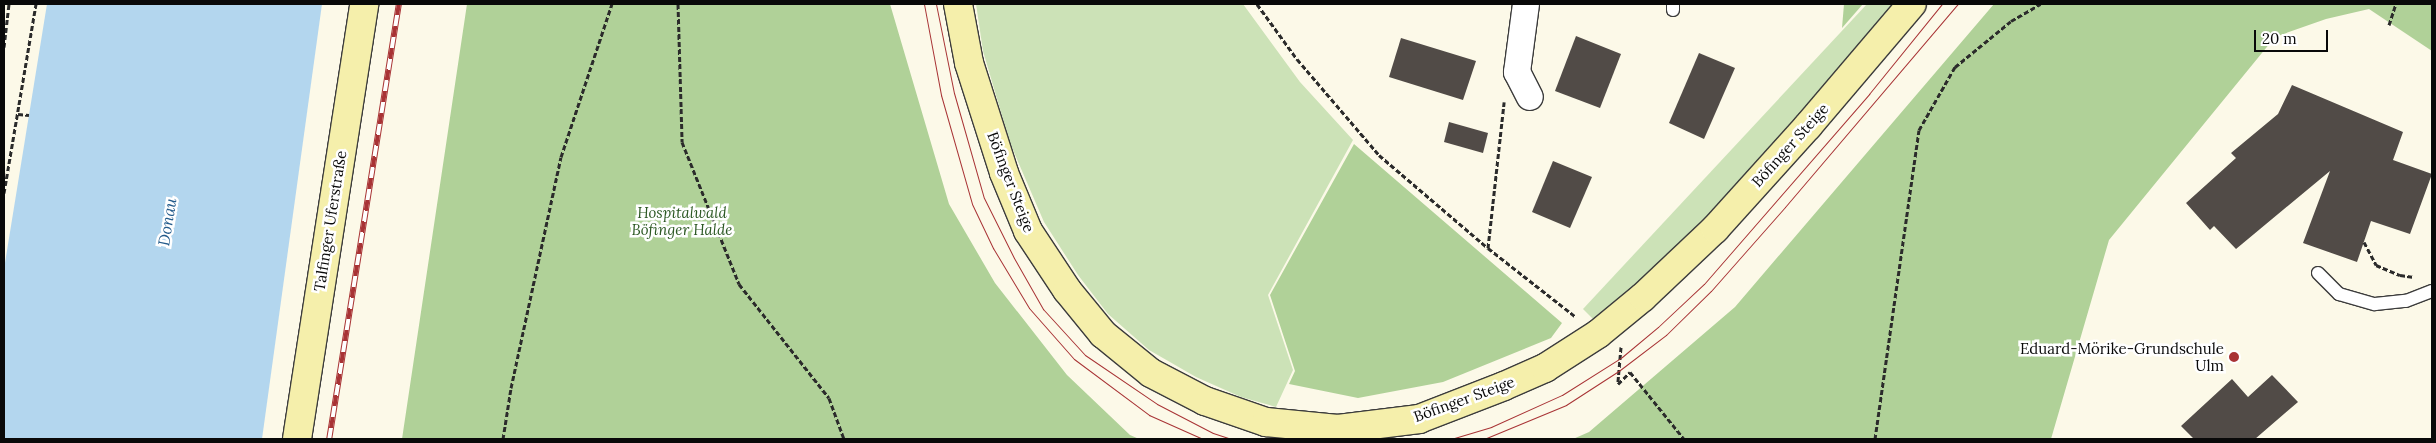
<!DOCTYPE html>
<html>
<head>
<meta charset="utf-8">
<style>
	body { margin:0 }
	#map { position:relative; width:2436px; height:443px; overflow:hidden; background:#fcf9e8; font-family:Lora,serif }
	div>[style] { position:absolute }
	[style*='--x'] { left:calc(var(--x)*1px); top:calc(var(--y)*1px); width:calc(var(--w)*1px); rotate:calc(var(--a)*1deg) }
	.green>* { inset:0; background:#cce2b7 }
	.forest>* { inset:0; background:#b0d198 }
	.water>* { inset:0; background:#b3d6ee }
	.building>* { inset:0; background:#514b47 }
	.path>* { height:3px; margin-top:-1.5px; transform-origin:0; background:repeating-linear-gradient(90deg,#2b2b2b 0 5px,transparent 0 7.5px) }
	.roads { filter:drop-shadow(1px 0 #3c3c3c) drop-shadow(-1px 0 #3c3c3c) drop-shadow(0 1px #3c3c3c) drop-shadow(0 -1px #3c3c3c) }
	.lane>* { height:12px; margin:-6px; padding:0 6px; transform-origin:6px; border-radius:6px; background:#fff }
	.street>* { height:26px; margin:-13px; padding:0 13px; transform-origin:13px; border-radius:13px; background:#fff }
	.secondary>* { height:28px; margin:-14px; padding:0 14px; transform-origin:14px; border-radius:14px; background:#f5efab }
	.tram>* { height:1px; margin:-0.5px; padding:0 0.5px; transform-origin:0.5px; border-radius:0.5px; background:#a83335 }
	.rail>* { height:5.5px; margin-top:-2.75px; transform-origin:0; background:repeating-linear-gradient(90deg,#fff 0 11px,#a83335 0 22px); box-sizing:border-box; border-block:1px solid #a83335 }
	.dots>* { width:14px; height:14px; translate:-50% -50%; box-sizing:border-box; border:2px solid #fff; border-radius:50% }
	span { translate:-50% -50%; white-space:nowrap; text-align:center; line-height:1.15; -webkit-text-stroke:5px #fff; paint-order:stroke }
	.street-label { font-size:15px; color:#090909 }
	.park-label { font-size:15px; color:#2c5823; font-style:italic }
	.poi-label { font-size:15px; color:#090909 }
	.right { translate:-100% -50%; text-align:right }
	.water-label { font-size:16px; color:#235b8b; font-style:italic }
	.frame { position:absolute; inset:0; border:5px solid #090909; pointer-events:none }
	.scale { position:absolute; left:2254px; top:30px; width:74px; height:22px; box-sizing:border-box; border:2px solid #090909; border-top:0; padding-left:6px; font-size:15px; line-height:18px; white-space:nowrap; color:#090909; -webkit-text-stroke:4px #fff; paint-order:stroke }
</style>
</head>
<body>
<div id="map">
	<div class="green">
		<div style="clip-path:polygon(976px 4px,1243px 4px,1300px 82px,1353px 140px,1268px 295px,1293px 370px,1276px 407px,1241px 397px,1196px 377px,1149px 350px,1108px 314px,1078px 275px,1044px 222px,1010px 143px,983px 51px)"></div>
		<div style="clip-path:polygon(1867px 4px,1896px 4px,1733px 189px,1667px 257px,1593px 319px,1583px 309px)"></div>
	</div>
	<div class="forest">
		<div style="clip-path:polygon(467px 4px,890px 4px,949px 204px,995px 283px,1067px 375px,1130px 435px,1139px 439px,402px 439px)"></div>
		<div style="clip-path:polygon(1844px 4px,1863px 4px,1842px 28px)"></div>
		<div style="clip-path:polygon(1994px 4px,2432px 4px,2432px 51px,2369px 9px,2326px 19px,2275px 37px,2109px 240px,2051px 439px,1573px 439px,1589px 432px,1735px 307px)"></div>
		<div style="clip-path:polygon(1354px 144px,1562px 323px,1551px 338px,1443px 382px,1358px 398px,1289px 384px,1295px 371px,1270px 295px)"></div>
	</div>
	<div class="water">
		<div style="clip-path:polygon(47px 4px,322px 4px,262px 439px,4px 439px,4px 269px)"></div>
	</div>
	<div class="building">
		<div style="clip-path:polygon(1576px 36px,1621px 54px,1600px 108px,1555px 91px)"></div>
		<div style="clip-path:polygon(1401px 38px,1476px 61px,1463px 100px,1389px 77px)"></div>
		<div style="clip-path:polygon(1699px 53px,1735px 68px,1704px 139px,1669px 123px)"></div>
		<div style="clip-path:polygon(2292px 85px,2403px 132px,2393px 160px,2432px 174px,2410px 234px,2371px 221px,2357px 262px,2303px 243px,2330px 171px,2236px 249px,2214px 226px,2210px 230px,2186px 203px,2236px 158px,2231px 153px,2278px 114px)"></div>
		<div style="clip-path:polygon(1449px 122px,1488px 133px,1483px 153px,1444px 142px)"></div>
		<div style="clip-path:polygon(1553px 161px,1592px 177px,1570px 228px,1532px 212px)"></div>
		<div style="clip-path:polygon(2272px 375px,2298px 402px,2255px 439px,2194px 439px,2181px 426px,2232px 379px,2248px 397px)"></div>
	</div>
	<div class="path">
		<div style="--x:678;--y:4;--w:138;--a:88.3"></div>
		<div style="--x:682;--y:142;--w:153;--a:68.1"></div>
		<div style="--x:739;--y:284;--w:145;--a:51.7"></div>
		<div style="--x:829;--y:398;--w:44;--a:69.9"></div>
		<div style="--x:1257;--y:4;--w:68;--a:54"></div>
		<div style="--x:1297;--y:59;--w:126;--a:49.5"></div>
		<div style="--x:1379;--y:155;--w:143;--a:40.5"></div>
		<div style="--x:1488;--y:248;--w:112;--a:38.1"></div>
		<div style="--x:2389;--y:25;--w:22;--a:-72"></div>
		<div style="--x:4;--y:47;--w:43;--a:-83.4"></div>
		<div style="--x:18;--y:114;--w:11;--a:5"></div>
		<div style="--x:4;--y:193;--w:192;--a:-80.4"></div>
		<div style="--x:2364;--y:242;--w:26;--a:62"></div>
		<div style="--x:2376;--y:265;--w:26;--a:23"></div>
		<div style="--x:2400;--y:275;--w:14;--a:8"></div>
		<div style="--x:1488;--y:248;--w:147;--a:-83.7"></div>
		<div style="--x:1621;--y:347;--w:37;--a:95"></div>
		<div style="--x:1618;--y:384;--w:17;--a:-45"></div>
		<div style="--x:1630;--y:372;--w:86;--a:51.1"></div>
		<div style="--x:503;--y:439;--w:52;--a:-81.1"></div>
		<div style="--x:511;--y:388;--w:236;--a:-77.8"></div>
		<div style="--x:561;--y:157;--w:161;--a:-71.6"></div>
		<div style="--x:1875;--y:439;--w:312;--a:-81.9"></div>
		<div style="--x:1919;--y:130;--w:73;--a:-60.3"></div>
		<div style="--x:1955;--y:67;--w:72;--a:-39.4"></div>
		<div style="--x:2011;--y:21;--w:34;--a:-30"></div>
	</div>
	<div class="roads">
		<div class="lane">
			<div style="--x:1673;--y:4;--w:6;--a:90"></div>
			<div style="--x:2318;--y:273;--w:30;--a:45"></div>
			<div style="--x:2339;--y:294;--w:37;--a:16"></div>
			<div style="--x:2375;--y:304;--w:31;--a:-6"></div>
			<div style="--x:2406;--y:301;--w:28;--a:-21"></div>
		</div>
		<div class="street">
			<div style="--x:1526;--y:4;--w:69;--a:97.5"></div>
			<div style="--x:1517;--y:72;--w:28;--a:63"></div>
		</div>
		<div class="secondary">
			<div style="--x:958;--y:4;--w:60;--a:79.4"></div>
			<div style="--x:969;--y:63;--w:115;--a:72.3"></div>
			<div style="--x:1004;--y:173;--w:63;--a:67.5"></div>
			<div style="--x:1028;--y:231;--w:71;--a:56.5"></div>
			<div style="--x:1067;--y:290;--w:57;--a:50.7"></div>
			<div style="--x:1103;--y:334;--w:62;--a:39.1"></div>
			<div style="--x:1151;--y:373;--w:61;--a:27.4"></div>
			<div style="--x:1205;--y:401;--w:65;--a:19"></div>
			<div style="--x:1266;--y:422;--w:72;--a:5.6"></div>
			<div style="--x:1338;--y:429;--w:82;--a:-7"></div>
			<div style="--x:1419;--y:419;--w:91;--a:-21.2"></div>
			<div style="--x:1504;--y:386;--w:45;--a:-23.7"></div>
			<div style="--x:1545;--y:368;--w:63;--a:-32.7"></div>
			<div style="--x:1598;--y:334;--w:58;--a:-39.4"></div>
			<div style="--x:1643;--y:297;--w:99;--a:-43.4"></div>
			<div style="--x:1715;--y:229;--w:139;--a:-47.9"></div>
			<div style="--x:1808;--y:126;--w:160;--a:-49.6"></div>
			<div style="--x:297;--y:439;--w:440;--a:-81.2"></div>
		</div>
	</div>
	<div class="tram">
		<div style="--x:924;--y:4;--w:93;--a:79.4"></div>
		<div style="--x:941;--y:95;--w:113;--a:74.1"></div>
		<div style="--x:972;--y:204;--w:49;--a:64.5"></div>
		<div style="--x:993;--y:248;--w:70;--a:59"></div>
		<div style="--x:1029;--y:308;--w:68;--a:48.6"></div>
		<div style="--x:1074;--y:359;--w:94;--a:36.7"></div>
		<div style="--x:1149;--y:415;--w:59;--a:24"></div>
		<div style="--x:936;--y:4;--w:91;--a:78.6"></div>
		<div style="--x:954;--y:93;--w:109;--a:74.1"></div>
		<div style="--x:984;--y:198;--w:67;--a:63.4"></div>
		<div style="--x:1014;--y:258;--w:59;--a:60.4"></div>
		<div style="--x:1043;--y:309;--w:62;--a:47.6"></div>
		<div style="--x:1085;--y:355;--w:87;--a:34.2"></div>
		<div style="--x:1157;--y:404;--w:63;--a:27.4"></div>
		<div style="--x:1213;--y:433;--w:20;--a:18"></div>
		<div style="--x:1451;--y:439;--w:42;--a:-16.7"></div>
		<div style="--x:1491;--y:427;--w:78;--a:-24.3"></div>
		<div style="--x:1562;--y:395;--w:71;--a:-32.3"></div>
		<div style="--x:1622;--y:357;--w:47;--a:-39.8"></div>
		<div style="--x:1658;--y:327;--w:63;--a:-43.1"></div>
		<div style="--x:1704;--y:284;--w:252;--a:-49"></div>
		<div style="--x:1869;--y:94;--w:116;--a:-51"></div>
		<div style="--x:1484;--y:439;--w:89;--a:-22.5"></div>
		<div style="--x:1566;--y:405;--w:64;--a:-32.9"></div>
		<div style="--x:1620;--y:370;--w:58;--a:-37.3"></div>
		<div style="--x:1666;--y:335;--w:63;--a:-44.4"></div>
		<div style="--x:1711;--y:291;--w:112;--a:-48.6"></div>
		<div style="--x:1785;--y:207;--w:267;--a:-49.6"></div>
	</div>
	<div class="rail">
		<div style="--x:329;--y:439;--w:441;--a:-80.9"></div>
	</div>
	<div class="dots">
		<div style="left:2234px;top:357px;background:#a83335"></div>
	</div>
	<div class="street-label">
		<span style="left:1790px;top:145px;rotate:-48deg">Böfinger Steige</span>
		<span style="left:1011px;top:182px;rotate:69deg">Böfinger Steige</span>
		<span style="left:330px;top:221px;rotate:-81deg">Talfinger Uferstraße</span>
		<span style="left:1464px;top:399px;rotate:-20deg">Böfinger Steige</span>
	</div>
	<div class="park-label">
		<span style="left:682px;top:221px">Hospitalwald<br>Böfinger Halde</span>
	</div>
	<div class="poi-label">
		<span class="right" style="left:2224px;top:357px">Eduard-Mörike-Grundschule<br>Ulm</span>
	</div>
	<div class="water-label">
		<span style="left:167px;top:222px;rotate:-81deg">Donau</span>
	</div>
	<div class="frame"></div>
	<div class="scale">20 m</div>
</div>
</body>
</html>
